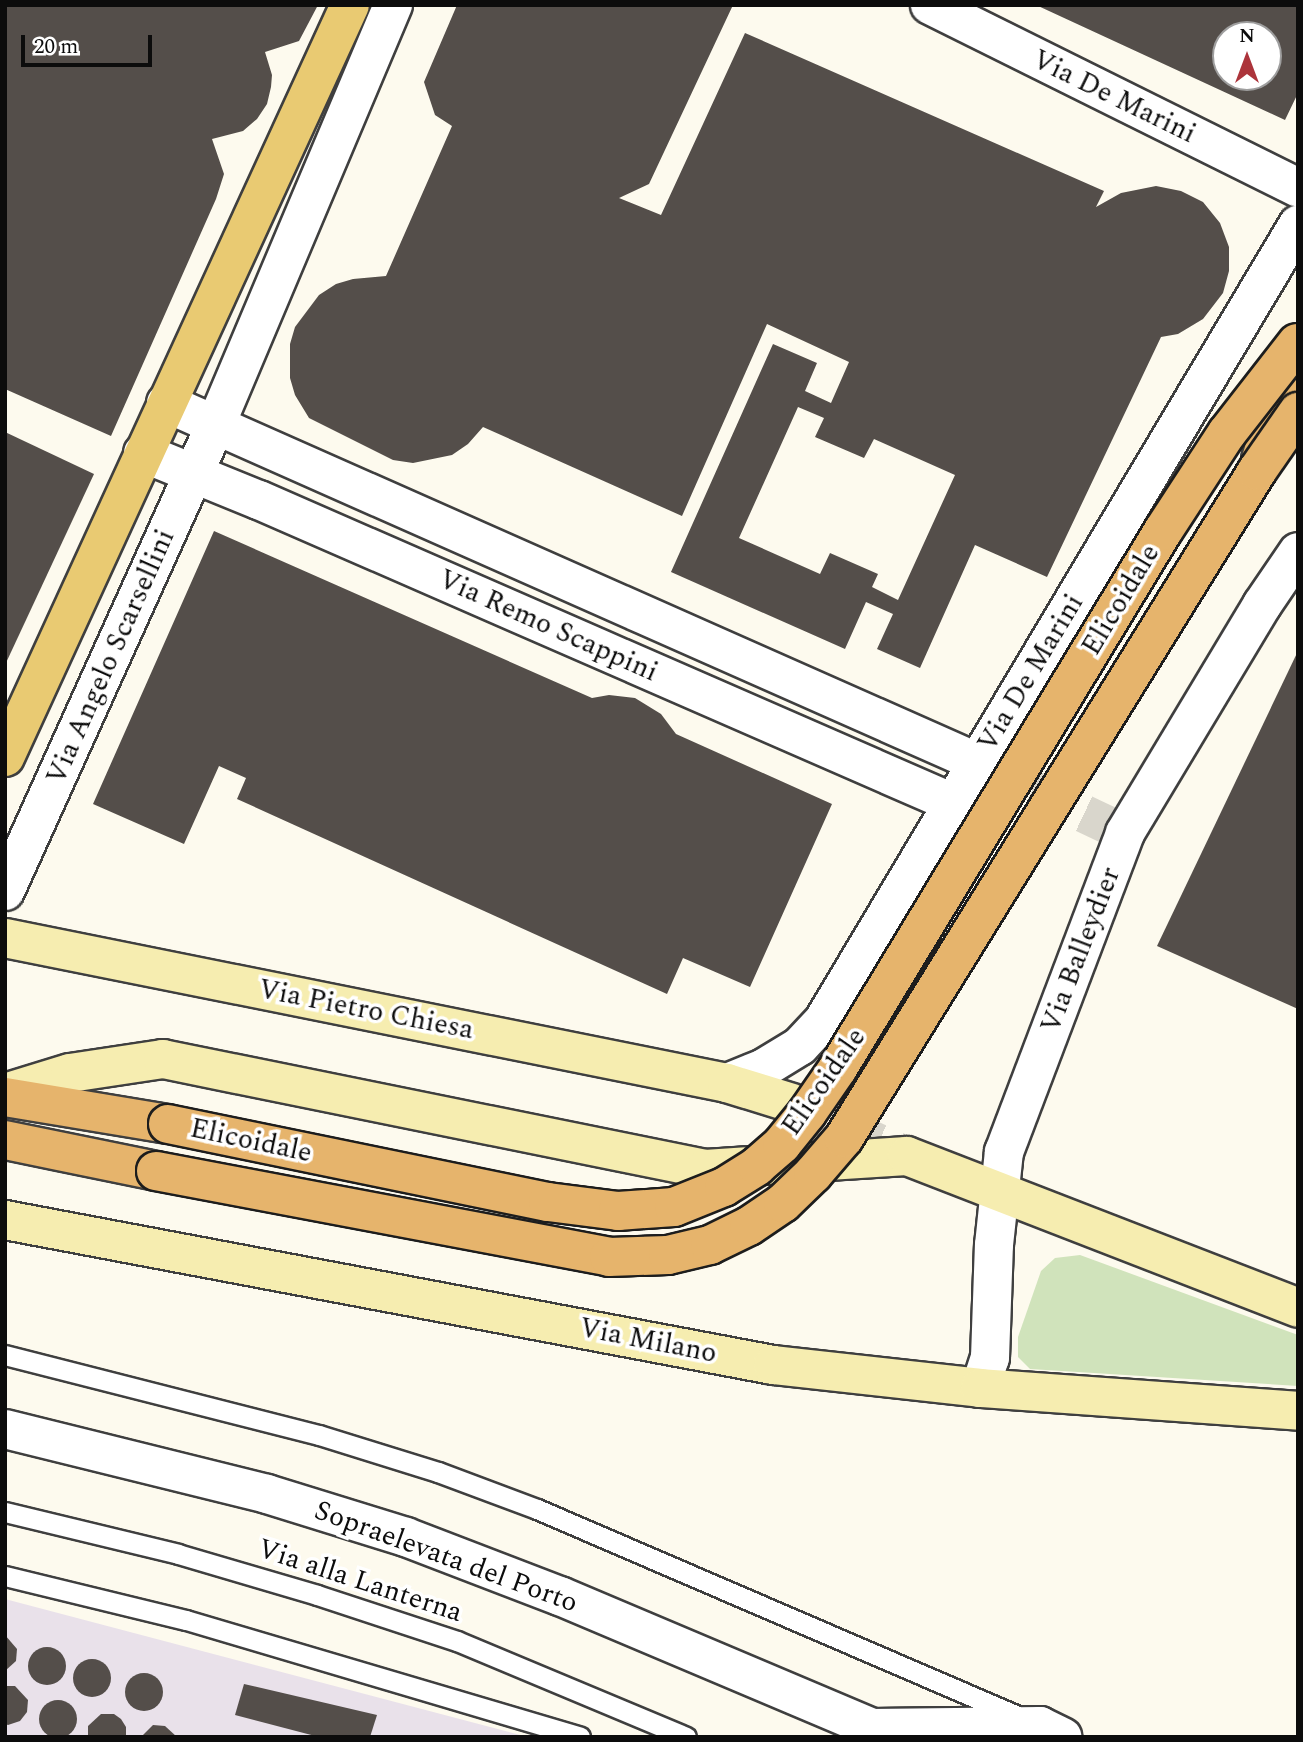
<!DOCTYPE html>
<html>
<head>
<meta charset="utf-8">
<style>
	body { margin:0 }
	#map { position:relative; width:1303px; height:1742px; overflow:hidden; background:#fdfaee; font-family:Spectral,serif }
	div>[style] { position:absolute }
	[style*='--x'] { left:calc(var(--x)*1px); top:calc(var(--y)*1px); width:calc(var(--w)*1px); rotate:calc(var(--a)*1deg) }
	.industrial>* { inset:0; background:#e9e1ea }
	.green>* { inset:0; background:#d0e3bb }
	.building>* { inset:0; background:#544e4a }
	.round { border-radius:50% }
	.minor-tunnel>* { height:38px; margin-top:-19px; transform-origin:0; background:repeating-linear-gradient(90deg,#d9d6cc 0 38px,transparent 0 57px) }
	.secondary-tunnel>* { height:38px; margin-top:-19px; transform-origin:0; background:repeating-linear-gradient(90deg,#d9d6cc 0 38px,transparent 0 57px) }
	.roads { filter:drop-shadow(2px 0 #3f3f3f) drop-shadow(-2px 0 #3f3f3f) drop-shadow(0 2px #3f3f3f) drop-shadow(0 -2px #3f3f3f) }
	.service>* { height:19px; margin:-9.5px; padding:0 9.5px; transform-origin:9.5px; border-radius:9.5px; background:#fff }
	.minor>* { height:38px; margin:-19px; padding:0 19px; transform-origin:19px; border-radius:19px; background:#fff }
	.secondary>* { height:38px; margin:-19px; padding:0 19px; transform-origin:19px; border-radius:19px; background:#f6edb0 }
	.primary>* { height:38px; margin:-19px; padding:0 19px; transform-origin:19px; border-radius:19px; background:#e9ca72 }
	.trunk>* { height:38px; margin:-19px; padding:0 19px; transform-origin:19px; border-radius:19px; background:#e6b46c }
	.bridges { filter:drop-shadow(2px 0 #1d1d1d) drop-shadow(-2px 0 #1d1d1d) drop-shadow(0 2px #1d1d1d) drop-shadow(0 -2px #1d1d1d) }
	.trunk-bridge>* { height:38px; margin:-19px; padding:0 19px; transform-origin:19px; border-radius:19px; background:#e6b46c }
	span { translate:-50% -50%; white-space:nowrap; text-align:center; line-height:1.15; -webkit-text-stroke:7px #fff; paint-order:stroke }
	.street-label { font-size:28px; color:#0c0c0c }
	.frame { position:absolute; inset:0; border:7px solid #0c0c0c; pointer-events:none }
	.north { position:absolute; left:1212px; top:21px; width:70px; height:70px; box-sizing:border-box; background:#fff; border:2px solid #9e9e9e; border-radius:50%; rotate:0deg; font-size:19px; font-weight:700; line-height:28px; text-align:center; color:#0c0c0c }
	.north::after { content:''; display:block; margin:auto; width:24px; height:32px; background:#ac343b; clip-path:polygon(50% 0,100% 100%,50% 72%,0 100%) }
	.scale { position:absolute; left:21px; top:35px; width:131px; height:32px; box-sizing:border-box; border:4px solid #0c0c0c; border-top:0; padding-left:9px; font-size:21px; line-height:24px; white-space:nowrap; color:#0c0c0c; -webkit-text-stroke:5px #fff; paint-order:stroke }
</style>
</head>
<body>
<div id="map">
	<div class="industrial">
		<div style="clip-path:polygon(5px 1599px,528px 1737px,5px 1737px)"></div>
	</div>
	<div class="green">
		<div style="clip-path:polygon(1080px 1255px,1298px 1335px,1298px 1386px,1030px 1369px,1018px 1357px,1018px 1337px,1041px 1271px,1055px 1258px)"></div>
	</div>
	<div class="building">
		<div style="clip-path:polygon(5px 5px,318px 5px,299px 41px,265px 52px,272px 75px,271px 87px,267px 104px,257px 119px,243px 131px,212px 139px,224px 174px,216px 199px,111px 436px,5px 389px)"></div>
		<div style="clip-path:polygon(evenodd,457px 5px,733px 5px,649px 184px,619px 198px,661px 215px,745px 33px,1104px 191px,1096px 207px,1121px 193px,1156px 186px,1181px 191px,1203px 202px,1220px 223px,1229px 247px,1229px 271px,1223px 293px,1203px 319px,1178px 334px,1161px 337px,1047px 577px,975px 545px,920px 668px,877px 649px,893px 614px,866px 602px,845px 649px,671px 572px,773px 344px,817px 363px,805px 391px,831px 403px,849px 362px,767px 324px,682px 516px,483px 427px,468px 444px,452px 455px,413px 463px,393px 460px,309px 418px,295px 395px,290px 378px,290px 344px,295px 327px,319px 295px,336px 284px,353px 279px,386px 276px,452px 126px,435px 115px,424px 82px,457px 5px,798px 407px,824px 418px,815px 437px,864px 458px,874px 439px,955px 475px,898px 600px,872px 587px,878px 574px,830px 553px,820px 574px,739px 538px,798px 407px)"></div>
		<div style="clip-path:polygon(evenodd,1036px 5px,1298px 5px,1298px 93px,1285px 120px,1036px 5px,1226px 35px,1268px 35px,1268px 77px,1226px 77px,1226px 35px)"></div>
		<div style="clip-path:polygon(5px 432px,94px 474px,5px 665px)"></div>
		<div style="clip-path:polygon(214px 531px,592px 698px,609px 695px,635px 698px,661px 714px,676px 734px,832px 804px,750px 987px,683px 958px,667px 994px,237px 799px,246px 778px,219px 766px,184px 844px,93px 804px)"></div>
		<div style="clip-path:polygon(1298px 651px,1298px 1009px,1157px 946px)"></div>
		<div style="clip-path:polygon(5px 1635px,17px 1649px,16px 1661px,5px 1671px)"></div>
		<div class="round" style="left:28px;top:1647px;width:38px;height:38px"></div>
		<div class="round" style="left:73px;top:1659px;width:38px;height:38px"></div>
		<div class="round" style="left:125px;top:1673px;width:38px;height:38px"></div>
		<div style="clip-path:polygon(244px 1684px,377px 1715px,370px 1737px,319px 1737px,235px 1715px)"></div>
		<div style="clip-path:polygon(5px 1686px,15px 1686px,28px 1700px,27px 1712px,20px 1721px,8px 1725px,5px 1724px)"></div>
		<div class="round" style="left:39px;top:1700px;width:38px;height:38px"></div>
		<div style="clip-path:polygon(101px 1714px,114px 1714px,121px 1719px,126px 1727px,126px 1737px,88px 1737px,88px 1726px)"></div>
		<div style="clip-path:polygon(153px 1725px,165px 1726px,177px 1737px,141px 1737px)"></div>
	</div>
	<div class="minor-tunnel">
		<div style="--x:981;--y:765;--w:159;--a:25.3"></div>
	</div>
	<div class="secondary-tunnel">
		<div style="--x:792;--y:1103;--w:127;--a:24.7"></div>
	</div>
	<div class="roads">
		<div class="service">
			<div style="--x:5;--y:1355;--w:324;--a:14.3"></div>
			<div style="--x:319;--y:1435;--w:125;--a:17.3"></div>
			<div style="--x:438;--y:1472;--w:106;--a:20.5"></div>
			<div style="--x:537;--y:1509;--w:526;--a:23.3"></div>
			<div style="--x:5;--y:1512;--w:178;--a:13.6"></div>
			<div style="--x:178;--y:1554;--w:145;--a:16.4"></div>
			<div style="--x:317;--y:1595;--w:147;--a:18.2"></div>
			<div style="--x:457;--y:1641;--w:248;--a:22.7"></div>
			<div style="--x:5;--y:1576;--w:186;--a:13.7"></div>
			<div style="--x:186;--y:1620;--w:411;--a:16.5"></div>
		</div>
		<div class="minor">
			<div style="--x:930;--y:5;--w:411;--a:26.4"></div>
			<div style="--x:166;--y:403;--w:886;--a:23.9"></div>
			<div style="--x:143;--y:453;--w:125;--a:22.1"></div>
			<div style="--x:259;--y:500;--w:757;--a:23.59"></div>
			<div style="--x:5;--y:891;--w:512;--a:-65.69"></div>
			<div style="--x:216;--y:424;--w:455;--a:-67.1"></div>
			<div style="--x:727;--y:1083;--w:40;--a:-22"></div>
			<div style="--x:764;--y:1068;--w:42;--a:-31.4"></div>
			<div style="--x:800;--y:1046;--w:35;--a:-47"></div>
			<div style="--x:824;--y:1020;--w:926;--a:-59.2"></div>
			<div style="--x:980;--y:1388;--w:32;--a:-72"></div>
			<div style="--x:990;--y:1358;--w:113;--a:-88"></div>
			<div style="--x:994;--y:1245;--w:94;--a:-83.9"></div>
			<div style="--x:1004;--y:1152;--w:341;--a:-69.2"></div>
			<div style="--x:1125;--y:833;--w:266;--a:-59"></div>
			<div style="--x:1262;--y:605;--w:64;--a:-55.8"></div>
			<div style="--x:5;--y:1429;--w:270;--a:13.9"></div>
			<div style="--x:267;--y:1494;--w:145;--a:17.2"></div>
			<div style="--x:406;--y:1537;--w:165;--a:21"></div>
			<div style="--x:560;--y:1596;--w:339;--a:22.9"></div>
			<div style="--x:881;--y:1737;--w:13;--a:-135"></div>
			<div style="--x:872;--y:1728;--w:168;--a:-0.7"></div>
			<div style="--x:1040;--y:1726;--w:25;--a:26"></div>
		</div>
		<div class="secondary">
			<div style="--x:5;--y:938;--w:736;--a:11.36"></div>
			<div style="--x:727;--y:1083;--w:68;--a:17.1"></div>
			<div style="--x:5;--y:1093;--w:68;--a:-17.1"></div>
			<div style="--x:70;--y:1073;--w:94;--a:-8.6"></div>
			<div style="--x:163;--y:1059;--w:553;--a:11.47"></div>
			<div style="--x:705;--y:1169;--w:202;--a:-3.7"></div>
			<div style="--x:907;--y:1156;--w:420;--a:21.2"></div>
			<div style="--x:5;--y:1220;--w:782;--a:10.69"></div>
			<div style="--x:773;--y:1365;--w:208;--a:6.3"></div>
			<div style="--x:980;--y:1388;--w:319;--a:4.1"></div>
		</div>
		<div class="primary">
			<div style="--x:5;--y:757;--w:827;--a:-65.36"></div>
		</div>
		<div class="trunk">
			<div style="--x:1261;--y:459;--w:118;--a:-72.8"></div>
			<div style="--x:5;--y:1097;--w:165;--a:9.4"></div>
			<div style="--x:5;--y:1140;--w:154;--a:11.6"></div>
		</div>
	</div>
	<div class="bridges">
		<div class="trunk-bridge">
			<div style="--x:168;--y:1124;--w:388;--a:11.6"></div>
			<div style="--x:548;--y:1202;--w:71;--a:7.3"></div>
			<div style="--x:618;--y:1211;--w:56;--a:-4.1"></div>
			<div style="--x:674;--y:1207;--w:54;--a:-21.8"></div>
			<div style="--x:724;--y:1187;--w:39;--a:-32"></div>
			<div style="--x:757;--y:1166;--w:33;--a:-41"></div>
			<div style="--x:782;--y:1144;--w:40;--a:-51"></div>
			<div style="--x:807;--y:1113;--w:55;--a:-55.4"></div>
			<div style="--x:838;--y:1068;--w:628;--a:-58.82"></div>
			<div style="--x:1163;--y:531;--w:117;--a:-56.9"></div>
			<div style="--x:1227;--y:433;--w:114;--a:-52.1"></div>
			<div style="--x:156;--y:1171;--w:461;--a:10.7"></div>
			<div style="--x:609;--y:1257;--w:59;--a:-1.9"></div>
			<div style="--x:668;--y:1255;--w:43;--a:-13.4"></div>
			<div style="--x:710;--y:1245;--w:43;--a:-26"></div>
			<div style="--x:749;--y:1226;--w:41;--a:-34.1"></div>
			<div style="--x:783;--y:1203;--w:42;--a:-44"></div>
			<div style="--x:813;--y:1174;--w:48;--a:-49.3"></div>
			<div style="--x:844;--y:1138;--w:785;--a:-58.23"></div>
			<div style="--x:1257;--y:471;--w:72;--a:-55.2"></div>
		</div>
	</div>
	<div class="street-label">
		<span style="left:1114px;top:97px;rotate:26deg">Via De Marini</span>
		<span style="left:1121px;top:600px;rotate:-59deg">Elicoidale</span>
		<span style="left:548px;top:626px;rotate:24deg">Via Remo Scappini</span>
		<span style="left:111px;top:657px;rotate:-66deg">Via Angelo Scarsellini</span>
		<span style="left:1031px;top:673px;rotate:-59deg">Via De Marini</span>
		<span style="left:1081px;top:950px;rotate:-69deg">Via Balleydier</span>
		<span style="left:366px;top:1010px;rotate:11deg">Via Pietro Chiesa</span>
		<span style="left:824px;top:1082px;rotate:-55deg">Elicoidale</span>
		<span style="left:251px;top:1141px;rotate:12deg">Elicoidale</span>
		<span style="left:648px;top:1341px;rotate:11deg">Via Milano</span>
		<span style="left:446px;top:1557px;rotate:20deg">Sopraelevata del Porto</span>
		<span style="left:360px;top:1581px;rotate:18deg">Via alla Lanterna</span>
	</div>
	<div class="frame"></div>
	<div class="north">N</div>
	<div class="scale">20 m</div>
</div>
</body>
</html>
